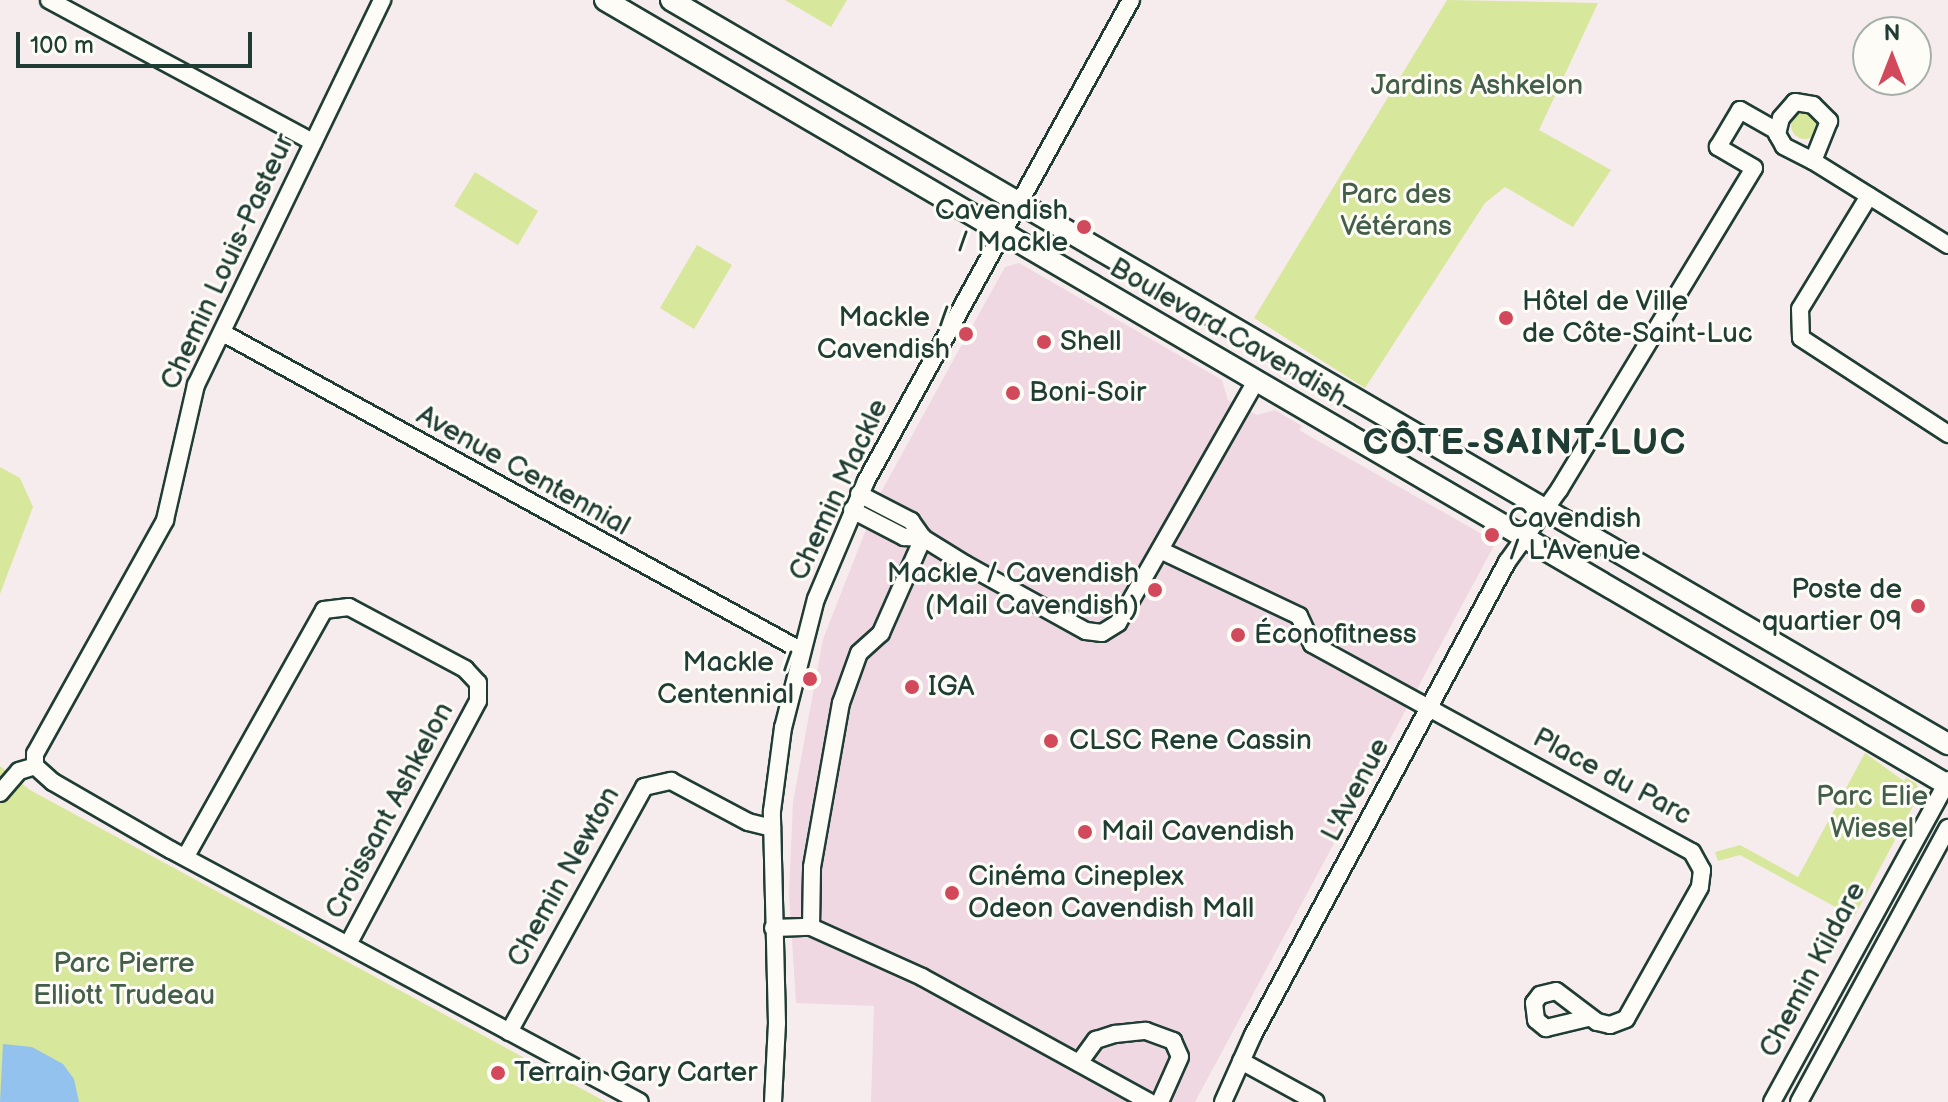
<!DOCTYPE html>
<html>
<head>
<meta charset="utf-8">
<style>
	body { margin:0 }
	#map { position:relative; width:1948px; height:1102px; overflow:hidden; background:#f7eced; font-family:"Balsamiq Sans",sans-serif }
	div>[style] { position:absolute }
	[style*='--x'] { left:calc(var(--x)*1px); top:calc(var(--y)*1px); width:calc(var(--w)*1px); rotate:calc(var(--a)*1deg) }
	.built>* { inset:0; background:#efd8e2 }
	.green>* { inset:0; background:#d7e79b }
	.round { border-radius:50% }
	.water>* { inset:0; background:#94c2ee }
	.roads { filter:drop-shadow(2px 0 #1f3d34) drop-shadow(-2px 0 #1f3d34) drop-shadow(0 2px #1f3d34) drop-shadow(0 -2px #1f3d34) }
	.minor>* { height:16px; margin:-8px; padding:0 8px; transform-origin:8px; border-radius:8px; background:#fdfcf7 }
	.major>* { height:20px; margin:-10px; padding:0 10px; transform-origin:10px; border-radius:10px; background:#fdfcf7 }
	.dots>* { width:22px; height:22px; translate:-50% -50%; box-sizing:border-box; border:4px solid #fdfcf7; border-radius:50% }
	span { translate:-50% -50%; white-space:nowrap; text-align:center; line-height:1.15; -webkit-text-stroke:6px #fdfcf7; paint-order:stroke }
	.park-label { font-size:28px; color:#445f49 }
	.poi-label { font-size:28px; color:#1f3d34 }
	.right { translate:-100% -50%; text-align:right }
	.left { translate:0 -50%; text-align:left }
	.street-label { font-size:28px; color:#1f3d34 }
	.district-label { font-size:36px; color:#1f3d34; font-weight:700; letter-spacing:2px }
	.north { position:absolute; left:1852px; top:16px; width:80px; height:80px; box-sizing:border-box; background:#fdfcf7; border:2px solid #a4b0a9; border-radius:50%; rotate:0deg; font-size:22px; font-weight:700; line-height:32px; text-align:center; color:#1f3d34 }
	.north::after { content:''; display:block; margin:auto; width:28px; height:36px; background:#d1495b; clip-path:polygon(50% 0,100% 100%,50% 72%,0 100%) }
	.scale { position:absolute; left:16px; top:32px; width:236px; height:36px; box-sizing:border-box; border:4px solid #1f3d34; border-top:0; padding-left:10px; font-size:24px; line-height:28px; white-space:nowrap; color:#1f3d34; -webkit-text-stroke:6px #fdfcf7; paint-order:stroke }
</style>
</head>
<body>
<div id="map">
	<div class="built">
		<div style="clip-path:polygon(1019px 263px,1222px 380px,1228px 400px,1257px 415px,1275px 410px,1302px 426px,1299px 430px,1496px 542px,1195px 1102px,871px 1102px,874px 1006px,796px 1003px,789px 893px,793px 802px,823px 639px,880px 494px,961px 346px,974px 336px,969px 332px,1005px 267px)"></div>
	</div>
	<div class="green">
		<div style="clip-path:polygon(785px 0,847px 0,831px 27px)"></div>
		<div style="clip-path:polygon(1447px 0,1598px 3px,1539px 130px,1611px 170px,1573px 227px,1505px 187px,1485px 203px,1365px 388px,1254px 318px)"></div>
		<div class="round" style="left:1791px;top:111px;width:28px;height:28px"></div>
		<div style="clip-path:polygon(475px 172px,538px 211px,518px 245px,454px 206px)"></div>
		<div style="clip-path:polygon(697px 245px,732px 265px,694px 329px,660px 308px)"></div>
		<div style="clip-path:polygon(0 467px,20px 478px,33px 507px,0 594px)"></div>
		<div style="clip-path:polygon(1865px 753px,1904px 781px,1906px 778px,1916px 783px,1920px 793px,1854px 917px,1740px 855px,1718px 861px,1715px 852px,1740px 845px,1798px 877px)"></div>
		<div style="clip-path:polygon(0 766px,30px 790px,606px 1102px,0 1102px)"></div>
	</div>
	<div class="water">
		<div style="clip-path:polygon(3px 1044px,32px 1047px,63px 1064px,74px 1079px,79px 1102px,0 1102px)"></div>
	</div>
	<div class="roads">
		<div class="minor">
			<div style="--x:49;--y:0;--w:300;--a:28.3"></div>
			<div style="--x:1795;--y:102;--w:18;--a:9"></div>
			<div style="--x:1813;--y:105;--w:23;--a:45"></div>
			<div style="--x:1829;--y:121;--w:43;--a:111.8"></div>
			<div style="--x:1813;--y:161;--w:33;--a:-153"></div>
			<div style="--x:1784;--y:146;--w:14;--a:-120"></div>
			<div style="--x:1777;--y:134;--w:16;--a:-76"></div>
			<div style="--x:1781;--y:118;--w:21;--a:-49"></div>
			<div style="--x:1813;--y:161;--w:159;--a:31.9"></div>
			<div style="--x:1869;--y:196;--w:132;--a:121.4"></div>
			<div style="--x:1800;--y:309;--w:29;--a:88"></div>
			<div style="--x:1801;--y:338;--w:176;--a:33.1"></div>
			<div style="--x:223;--y:333;--w:658;--a:28.78"></div>
			<div style="--x:859;--y:494;--w:59;--a:27.4"></div>
			<div style="--x:911;--y:521;--w:21;--a:55"></div>
			<div style="--x:923;--y:538;--w:49;--a:31.8"></div>
			<div style="--x:965;--y:564;--w:138;--a:29"></div>
			<div style="--x:1086;--y:631;--w:16;--a:7"></div>
			<div style="--x:1102;--y:633;--w:19;--a:-32"></div>
			<div style="--x:1118;--y:623;--w:279;--a:-60.3"></div>
			<div style="--x:852;--y:510;--w:59;--a:27.4"></div>
			<div style="--x:904;--y:537;--w:19;--a:3"></div>
			<div style="--x:1160;--y:550;--w:154;--a:25.4"></div>
			<div style="--x:1299;--y:616;--w:31;--a:65"></div>
			<div style="--x:1312;--y:644;--w:433;--a:28.7"></div>
			<div style="--x:1692;--y:852;--w:21;--a:61"></div>
			<div style="--x:1702;--y:870;--w:17;--a:97"></div>
			<div style="--x:1700;--y:887;--w:151;--a:119.3"></div>
			<div style="--x:1626;--y:1019;--w:17;--a:159"></div>
			<div style="--x:1610;--y:1025;--w:13;--a:-167"></div>
			<div style="--x:1597;--y:1022;--w:51;--a:-142.9"></div>
			<div style="--x:1556;--y:991;--w:16;--a:166"></div>
			<div style="--x:1540;--y:995;--w:10;--a:127"></div>
			<div style="--x:1534;--y:1003;--w:17;--a:83"></div>
			<div style="--x:1536;--y:1020;--w:13;--a:39"></div>
			<div style="--x:1546;--y:1028;--w:43;--a:-13.4"></div>
			<div style="--x:35;--y:766;--w:12;--a:-90"></div>
			<div style="--x:35;--y:754;--w:268;--a:-60.9"></div>
			<div style="--x:165;--y:520;--w:139;--a:-77.1"></div>
			<div style="--x:196;--y:385;--w:428;--a:-64.2"></div>
			<div style="--x:35;--y:766;--w:24;--a:42"></div>
			<div style="--x:53;--y:782;--w:136;--a:30"></div>
			<div style="--x:171;--y:850;--w:532;--a:28.25"></div>
			<div style="--x:0;--y:793;--w:29;--a:-49"></div>
			<div style="--x:19;--y:771;--w:17;--a:-17"></div>
			<div style="--x:186;--y:856;--w:282;--a:-60.7"></div>
			<div style="--x:324;--y:610;--w:25;--a:-7"></div>
			<div style="--x:349;--y:607;--w:132;--a:28.1"></div>
			<div style="--x:465;--y:669;--w:19;--a:47"></div>
			<div style="--x:478;--y:683;--w:18;--a:90"></div>
			<div style="--x:478;--y:701;--w:276;--a:118.1"></div>
			<div style="--x:811;--y:927;--w:60;--a:-89"></div>
			<div style="--x:812;--y:867;--w:167;--a:-80"></div>
			<div style="--x:841;--y:703;--w:53;--a:-70.2"></div>
			<div style="--x:859;--y:653;--w:30;--a:-42"></div>
			<div style="--x:881;--y:633;--w:104;--a:-66.1"></div>
			<div style="--x:773;--y:928;--w:38;--a:-2"></div>
			<div style="--x:811;--y:927;--w:122;--a:24.2"></div>
			<div style="--x:922;--y:977;--w:259;--a:28.8"></div>
			<div style="--x:509;--y:1032;--w:280;--a:-61.1"></div>
			<div style="--x:644;--y:787;--w:28;--a:-13"></div>
			<div style="--x:671;--y:781;--w:87;--a:28"></div>
			<div style="--x:748;--y:822;--w:25;--a:14"></div>
			<div style="--x:1241;--y:1061;--w:85;--a:28.7"></div>
			<div style="--x:1079;--y:1063;--w:29;--a:-54"></div>
			<div style="--x:1096;--y:1040;--w:20;--a:-18"></div>
			<div style="--x:1115;--y:1034;--w:31;--a:-6"></div>
			<div style="--x:1146;--y:1031;--w:29;--a:20"></div>
			<div style="--x:1173;--y:1041;--w:17;--a:66"></div>
			<div style="--x:1180;--y:1057;--w:49;--a:114"></div>
			<div style="--x:773;--y:1102;--w:79;--a:-87.1"></div>
			<div style="--x:777;--y:1023;--w:212;--a:-91.4"></div>
			<div style="--x:772;--y:811;--w:84;--a:-82.5"></div>
			<div style="--x:783;--y:728;--w:133;--a:-75.7"></div>
			<div style="--x:816;--y:599;--w:128;--a:-67"></div>
			<div style="--x:866;--y:481;--w:549;--a:-61.15"></div>
			<div style="--x:1223;--y:1102;--w:73;--a:-65.9"></div>
			<div style="--x:1253;--y:1035;--w:537;--a:-61.76"></div>
			<div style="--x:1507;--y:562;--w:89;--a:-54.2"></div>
			<div style="--x:1559;--y:490;--w:376;--a:-58.8"></div>
			<div style="--x:1754;--y:168;--w:42;--a:-149.7"></div>
			<div style="--x:1718;--y:147;--w:43;--a:-59.3"></div>
			<div style="--x:1740;--y:110;--w:43;--a:29.6"></div>
			<div style="--x:1772;--y:1102;--w:367;--a:-61.3"></div>
			<div style="--x:1799;--y:1102;--w:312;--a:-61.5"></div>
		</div>
		<div class="major">
			<div style="--x:605;--y:0;--w:1556;--a:30.31"></div>
			<div style="--x:671;--y:0;--w:1478;--a:30.23"></div>
		</div>
	</div>
	<div class="dots">
		<div style="left:1084px;top:227px;background:#d1495b"></div>
		<div style="left:1506px;top:318px;background:#d1495b"></div>
		<div style="left:966px;top:334px;background:#d1495b"></div>
		<div style="left:1044px;top:342px;background:#d1495b"></div>
		<div style="left:1013px;top:393px;background:#d1495b"></div>
		<div style="left:1492px;top:535px;background:#d1495b"></div>
		<div style="left:1155px;top:590px;background:#d1495b"></div>
		<div style="left:1918px;top:606px;background:#d1495b"></div>
		<div style="left:1238px;top:635px;background:#d1495b"></div>
		<div style="left:810px;top:679px;background:#d1495b"></div>
		<div style="left:912px;top:687px;background:#d1495b"></div>
		<div style="left:1051px;top:741px;background:#d1495b"></div>
		<div style="left:1085px;top:832px;background:#d1495b"></div>
		<div style="left:952px;top:893px;background:#d1495b"></div>
		<div style="left:498px;top:1073px;background:#d1495b"></div>
	</div>
	<div class="park-label">
		<span style="left:1477px;top:86px">Jardins Ashkelon</span>
		<span style="left:1396px;top:211px">Parc des<br>Vétérans</span>
		<span style="left:1872px;top:813px">Parc Elie<br>Wiesel</span>
		<span style="left:124px;top:980px">Parc Pierre<br>Elliott Trudeau</span>
	</div>
	<div class="poi-label">
		<span class="right" style="left:1068px;top:227px">Cavendish<br>/ Mackle</span>
		<span class="left" style="left:1522px;top:318px">Hôtel de Ville<br>de Côte-Saint-Luc</span>
		<span class="right" style="left:950px;top:334px">Mackle /<br>Cavendish</span>
		<span class="left" style="left:1060px;top:342px">Shell</span>
		<span class="left" style="left:1029px;top:393px">Boni-Soir</span>
		<span class="left" style="left:1508px;top:535px">Cavendish<br>/ L'Avenue</span>
		<span class="right" style="left:1139px;top:590px">Mackle / Cavendish<br>(Mail Cavendish)</span>
		<span class="right" style="left:1902px;top:606px">Poste de<br>quartier 09</span>
		<span class="left" style="left:1254px;top:635px">Éconofitness</span>
		<span class="right" style="left:794px;top:679px">Mackle /<br>Centennial</span>
		<span class="left" style="left:928px;top:687px">IGA</span>
		<span class="left" style="left:1069px;top:741px">CLSC Rene Cassin</span>
		<span class="left" style="left:1101px;top:832px">Mail Cavendish</span>
		<span class="left" style="left:968px;top:893px">Cinéma Cineplex<br>Odeon Cavendish Mall</span>
		<span class="left" style="left:514px;top:1073px">Terrain Gary Carter</span>
	</div>
	<div class="street-label">
		<span style="left:228px;top:262px;rotate:-65deg">Chemin Louis-Pasteur</span>
		<span style="left:1228px;top:333px;rotate:30deg">Boulevard Cavendish</span>
		<span style="left:523px;top:471px;rotate:29deg">Avenue Centennial</span>
		<span style="left:839px;top:490px;rotate:-65deg">Chemin Mackle</span>
		<span style="left:1612px;top:777px;rotate:28deg">Place du Parc</span>
		<span style="left:1356px;top:790px;rotate:-62deg">L'Avenue</span>
		<span style="left:390px;top:811px;rotate:-62deg">Croissant Ashkelon</span>
		<span style="left:564px;top:877px;rotate:-61deg">Chemin Newton</span>
		<span style="left:1813px;top:970px;rotate:-62deg">Chemin Kildare</span>
	</div>
	<div class="district-label">
		<span style="left:1525px;top:444px">CÔTE-SAINT-LUC</span>
	</div>
	<div class="north">N</div>
	<div class="scale">100 m</div>
</div>
</body>
</html>
